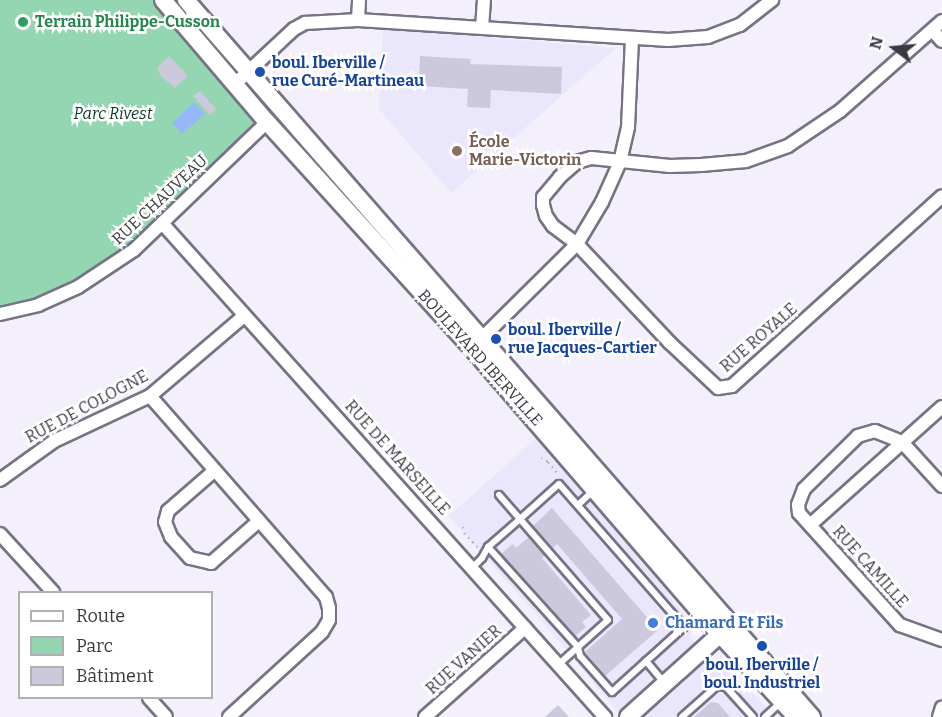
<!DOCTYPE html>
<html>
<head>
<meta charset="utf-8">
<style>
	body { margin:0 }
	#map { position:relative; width:942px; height:717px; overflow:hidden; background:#f3f0fc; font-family:Bitter,serif }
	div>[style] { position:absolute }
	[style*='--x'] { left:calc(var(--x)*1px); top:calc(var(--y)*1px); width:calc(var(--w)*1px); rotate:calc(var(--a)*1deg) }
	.built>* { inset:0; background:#eae6fb }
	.green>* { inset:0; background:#94d6b1 }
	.water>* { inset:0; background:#97b8f8 }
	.building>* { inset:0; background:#cdc9dc }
	.path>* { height:2px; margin-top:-1px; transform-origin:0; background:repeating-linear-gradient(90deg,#b0aeb8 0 1.5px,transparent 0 6px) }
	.roads { filter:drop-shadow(2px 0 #777384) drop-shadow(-2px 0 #777384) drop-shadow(0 2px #777384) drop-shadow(0 -2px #777384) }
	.lane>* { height:6px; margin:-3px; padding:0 3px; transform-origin:3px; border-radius:3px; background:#fff }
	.street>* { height:12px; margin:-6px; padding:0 6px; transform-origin:6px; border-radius:6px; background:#fff }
	.secondary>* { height:16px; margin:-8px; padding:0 8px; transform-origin:8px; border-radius:8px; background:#fff }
	.dots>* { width:16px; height:16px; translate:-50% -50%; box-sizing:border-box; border:3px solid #fff; border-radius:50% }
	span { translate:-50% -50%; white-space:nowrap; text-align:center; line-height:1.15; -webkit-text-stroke:5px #fff; paint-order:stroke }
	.leisure-label { font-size:16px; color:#27864d; font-weight:700 }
	.left { translate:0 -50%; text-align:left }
	.transit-label { font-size:16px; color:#164399; font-weight:700 }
	.park-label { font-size:16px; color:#0b3924; font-style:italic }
	.education-label { font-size:16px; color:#785e54; font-weight:700 }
	.street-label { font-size:16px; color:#3a3940 }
	.shop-label { font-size:16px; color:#366cbe; font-weight:700 }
	.legend { position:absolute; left:18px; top:591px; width:195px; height:108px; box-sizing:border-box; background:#fff; border:2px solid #b0b0b3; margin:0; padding:8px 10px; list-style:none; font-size:18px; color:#3a3940 }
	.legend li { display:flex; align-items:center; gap:12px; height:30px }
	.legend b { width:30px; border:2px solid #b0b0b3 }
	.north { position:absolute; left:864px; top:18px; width:60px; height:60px; -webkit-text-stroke:4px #fff; paint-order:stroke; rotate:286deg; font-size:16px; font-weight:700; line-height:24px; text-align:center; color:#3a3940 }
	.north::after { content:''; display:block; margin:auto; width:21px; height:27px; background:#3a3940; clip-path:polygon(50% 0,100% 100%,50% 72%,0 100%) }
</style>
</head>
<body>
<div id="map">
	<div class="built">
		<div style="clip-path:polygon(383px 29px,616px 48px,451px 193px,379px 109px)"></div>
		<div style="clip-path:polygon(544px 431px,694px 627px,689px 636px,715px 666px,726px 666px,776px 717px,622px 717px,541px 620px,449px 516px)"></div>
	</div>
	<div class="green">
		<div style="clip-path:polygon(0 0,163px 0,267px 122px,133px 250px,78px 288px,0 315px)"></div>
	</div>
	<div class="water">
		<div style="clip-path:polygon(194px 102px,205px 114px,182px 134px,172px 123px)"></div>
	</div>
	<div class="building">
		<div style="clip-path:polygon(169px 56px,188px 76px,175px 88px,161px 76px,157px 68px)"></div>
		<div style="clip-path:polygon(420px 56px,471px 59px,470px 64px,562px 67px,561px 94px,491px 90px,490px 108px,467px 107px,468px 89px,419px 86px)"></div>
		<div style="clip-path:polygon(200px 91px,216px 109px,210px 115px,193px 96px)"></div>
		<div style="clip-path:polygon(552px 508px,658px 630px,605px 676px,585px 652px,622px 619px,557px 544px,553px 548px,533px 526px)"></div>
		<div style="clip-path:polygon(529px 537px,545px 555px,542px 558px,591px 615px,582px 622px,586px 627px,575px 636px,501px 554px,513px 544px,516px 548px)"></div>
		<div style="clip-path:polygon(711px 702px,718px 703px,730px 717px,694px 717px)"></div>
		<div style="clip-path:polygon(558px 705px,569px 717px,545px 717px)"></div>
	</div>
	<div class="path">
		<div style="--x:541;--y:458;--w:8;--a:30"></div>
		<div style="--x:548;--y:462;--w:17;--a:50"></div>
		<div style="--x:463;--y:527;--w:6;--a:81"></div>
		<div style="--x:464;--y:533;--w:21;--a:47"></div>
	</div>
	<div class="roads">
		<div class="lane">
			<div style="--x:578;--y:505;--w:21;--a:-43"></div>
			<div style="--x:488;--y:547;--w:135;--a:48"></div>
			<div style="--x:578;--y:647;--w:27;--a:138"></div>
			<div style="--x:472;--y:568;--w:14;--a:-45"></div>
			<div style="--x:482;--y:558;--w:13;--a:-61"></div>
			<div style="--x:488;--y:547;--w:43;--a:-41.2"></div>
			<div style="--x:520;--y:519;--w:52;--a:-41.9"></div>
			<div style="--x:559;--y:484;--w:190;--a:48.8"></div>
			<div style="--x:684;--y:627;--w:97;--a:137.9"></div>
			<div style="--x:612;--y:692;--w:48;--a:-131.6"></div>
			<div style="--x:580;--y:656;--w:9;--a:-103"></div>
			<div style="--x:578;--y:647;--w:40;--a:-42"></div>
			<div style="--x:608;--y:620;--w:134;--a:-131.1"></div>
			<div style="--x:520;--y:519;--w:32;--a:-131"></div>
			<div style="--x:646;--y:661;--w:30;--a:50"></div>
			<div style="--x:682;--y:717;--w:47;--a:-41.5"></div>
			<div style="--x:717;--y:686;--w:9;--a:6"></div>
			<div style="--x:726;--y:687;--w:40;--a:48"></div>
			<div style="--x:765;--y:717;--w:21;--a:-43"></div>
		</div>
		<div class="street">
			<div style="--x:358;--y:20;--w:20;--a:-87"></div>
			<div style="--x:942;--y:21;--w:136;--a:138.6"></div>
			<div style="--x:840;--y:111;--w:63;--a:146.1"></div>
			<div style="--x:788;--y:146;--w:45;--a:160.3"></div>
			<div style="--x:746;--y:161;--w:45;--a:174.9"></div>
			<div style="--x:701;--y:165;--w:31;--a:178"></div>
			<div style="--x:670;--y:166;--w:79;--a:-174.2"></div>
			<div style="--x:591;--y:158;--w:15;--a:164"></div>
			<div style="--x:577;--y:162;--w:23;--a:139"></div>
			<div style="--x:560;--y:177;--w:26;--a:130"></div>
			<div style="--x:543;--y:197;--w:8;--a:90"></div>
			<div style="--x:543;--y:205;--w:11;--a:75"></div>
			<div style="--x:546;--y:216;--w:12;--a:55"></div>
			<div style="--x:553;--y:226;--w:30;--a:37"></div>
			<div style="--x:577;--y:244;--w:136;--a:46.8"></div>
			<div style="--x:670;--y:343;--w:66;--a:43.2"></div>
			<div style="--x:718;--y:388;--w:14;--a:-8"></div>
			<div style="--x:732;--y:386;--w:283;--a:-42.1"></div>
			<div style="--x:482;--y:28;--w:28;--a:-86"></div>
			<div style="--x:933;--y:31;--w:13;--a:48"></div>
			<div style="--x:236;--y:83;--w:79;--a:-43"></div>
			<div style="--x:294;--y:29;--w:13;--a:-29"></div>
			<div style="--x:305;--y:23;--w:53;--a:-3.2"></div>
			<div style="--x:358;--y:20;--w:311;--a:3.7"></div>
			<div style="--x:668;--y:40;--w:40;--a:-4.3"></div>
			<div style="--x:708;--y:37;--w:34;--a:-21"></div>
			<div style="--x:740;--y:25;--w:41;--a:-38"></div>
			<div style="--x:162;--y:223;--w:664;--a:48.12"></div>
			<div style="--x:0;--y:314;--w:39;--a:-13"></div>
			<div style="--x:38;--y:305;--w:44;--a:-24.2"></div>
			<div style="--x:78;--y:287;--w:67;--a:-33.5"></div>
			<div style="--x:134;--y:250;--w:185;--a:-43.9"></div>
			<div style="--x:477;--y:343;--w:141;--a:-44.7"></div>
			<div style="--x:577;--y:244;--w:49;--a:-59.2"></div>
			<div style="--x:602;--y:202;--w:44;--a:-65.8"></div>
			<div style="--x:620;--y:162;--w:36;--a:-77"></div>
			<div style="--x:628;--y:127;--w:89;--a:-87.4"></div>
			<div style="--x:150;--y:396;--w:267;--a:48.8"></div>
			<div style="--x:326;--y:597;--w:11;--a:75"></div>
			<div style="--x:329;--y:608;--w:12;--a:90"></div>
			<div style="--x:329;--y:620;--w:14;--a:120"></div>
			<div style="--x:322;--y:632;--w:126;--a:137.6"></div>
			<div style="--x:214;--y:471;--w:61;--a:139"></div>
			<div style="--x:168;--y:511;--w:11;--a:105"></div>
			<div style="--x:165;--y:522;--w:16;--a:68"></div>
			<div style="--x:171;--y:537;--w:28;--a:48"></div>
			<div style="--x:190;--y:558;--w:22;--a:13"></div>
			<div style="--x:211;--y:563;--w:64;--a:-41.2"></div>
			<div style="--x:0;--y:480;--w:67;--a:-35.8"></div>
			<div style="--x:54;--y:441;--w:106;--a:-25.1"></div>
			<div style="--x:150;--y:396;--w:123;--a:-40.4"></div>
			<div style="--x:942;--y:486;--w:59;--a:-132.3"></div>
			<div style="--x:902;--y:442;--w:29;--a:-158"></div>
			<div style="--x:875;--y:431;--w:18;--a:164"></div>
			<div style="--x:858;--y:436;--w:76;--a:135.5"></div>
			<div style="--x:804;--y:489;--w:17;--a:111"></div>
			<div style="--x:798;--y:505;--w:8;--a:83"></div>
			<div style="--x:799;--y:513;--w:151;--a:48"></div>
			<div style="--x:900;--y:625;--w:45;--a:19.7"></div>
			<div style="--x:810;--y:525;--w:177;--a:-41.8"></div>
			<div style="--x:0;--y:534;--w:79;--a:47.6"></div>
			<div style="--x:149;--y:698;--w:25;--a:48"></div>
			<div style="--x:425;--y:717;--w:134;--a:-41.7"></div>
			<div style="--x:939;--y:717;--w:10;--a:-73"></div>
		</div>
		<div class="secondary">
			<div style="--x:163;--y:0;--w:160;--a:49.6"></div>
			<div style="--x:267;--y:122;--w:305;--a:47.8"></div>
			<div style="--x:472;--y:348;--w:358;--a:49.2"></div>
			<div style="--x:706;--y:619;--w:133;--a:47.4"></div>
			<div style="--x:186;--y:0;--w:952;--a:48.88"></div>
			<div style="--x:628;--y:717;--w:133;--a:-42"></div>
		</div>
	</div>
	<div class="dots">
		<div style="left:23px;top:22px;background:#2e9e5b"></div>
		<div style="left:260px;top:72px;background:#1a4fb4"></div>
		<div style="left:457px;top:151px;background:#8d6e63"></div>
		<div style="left:496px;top:339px;background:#1a4fb4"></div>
		<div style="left:653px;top:623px;background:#3f7fe0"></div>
		<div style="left:762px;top:646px;background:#1a4fb4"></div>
	</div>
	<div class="leisure-label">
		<span class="left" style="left:35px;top:22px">Terrain Philippe-Cusson</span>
	</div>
	<div class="transit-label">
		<span class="left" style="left:272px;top:72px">boul. Iberville /<br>rue Curé-Martineau</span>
		<span class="left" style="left:508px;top:339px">boul. Iberville /<br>rue Jacques-Cartier</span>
		<span style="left:762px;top:674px">boul. Iberville /<br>boul. Industriel</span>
	</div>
	<div class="park-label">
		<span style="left:113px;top:114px">Parc Rivest</span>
	</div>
	<div class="education-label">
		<span class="left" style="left:469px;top:151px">École<br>Marie-Victorin</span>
	</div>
	<div class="street-label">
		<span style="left:160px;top:200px;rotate:-43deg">RUE CHAUVEAU</span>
		<span style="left:759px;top:338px;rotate:-41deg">RUE ROYALE</span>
		<span style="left:480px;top:358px;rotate:48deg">BOULEVARD IBERVILLE</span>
		<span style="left:87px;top:407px;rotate:-28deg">RUE DE COLOGNE</span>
		<span style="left:397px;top:458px;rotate:48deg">RUE DE MARSEILLE</span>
		<span style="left:870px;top:567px;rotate:48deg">RUE CAMILLE</span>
		<span style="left:464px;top:660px;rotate:-42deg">RUE VANIER</span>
	</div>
	<div class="shop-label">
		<span class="left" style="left:665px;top:623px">Chamard Et Fils</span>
	</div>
	<ul class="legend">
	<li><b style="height:8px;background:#fff"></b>Route</li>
	<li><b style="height:16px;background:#94d6b1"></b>Parc</li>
	<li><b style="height:16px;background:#cdc9dc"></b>Bâtiment</li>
	</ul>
	<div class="north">N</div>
</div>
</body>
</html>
